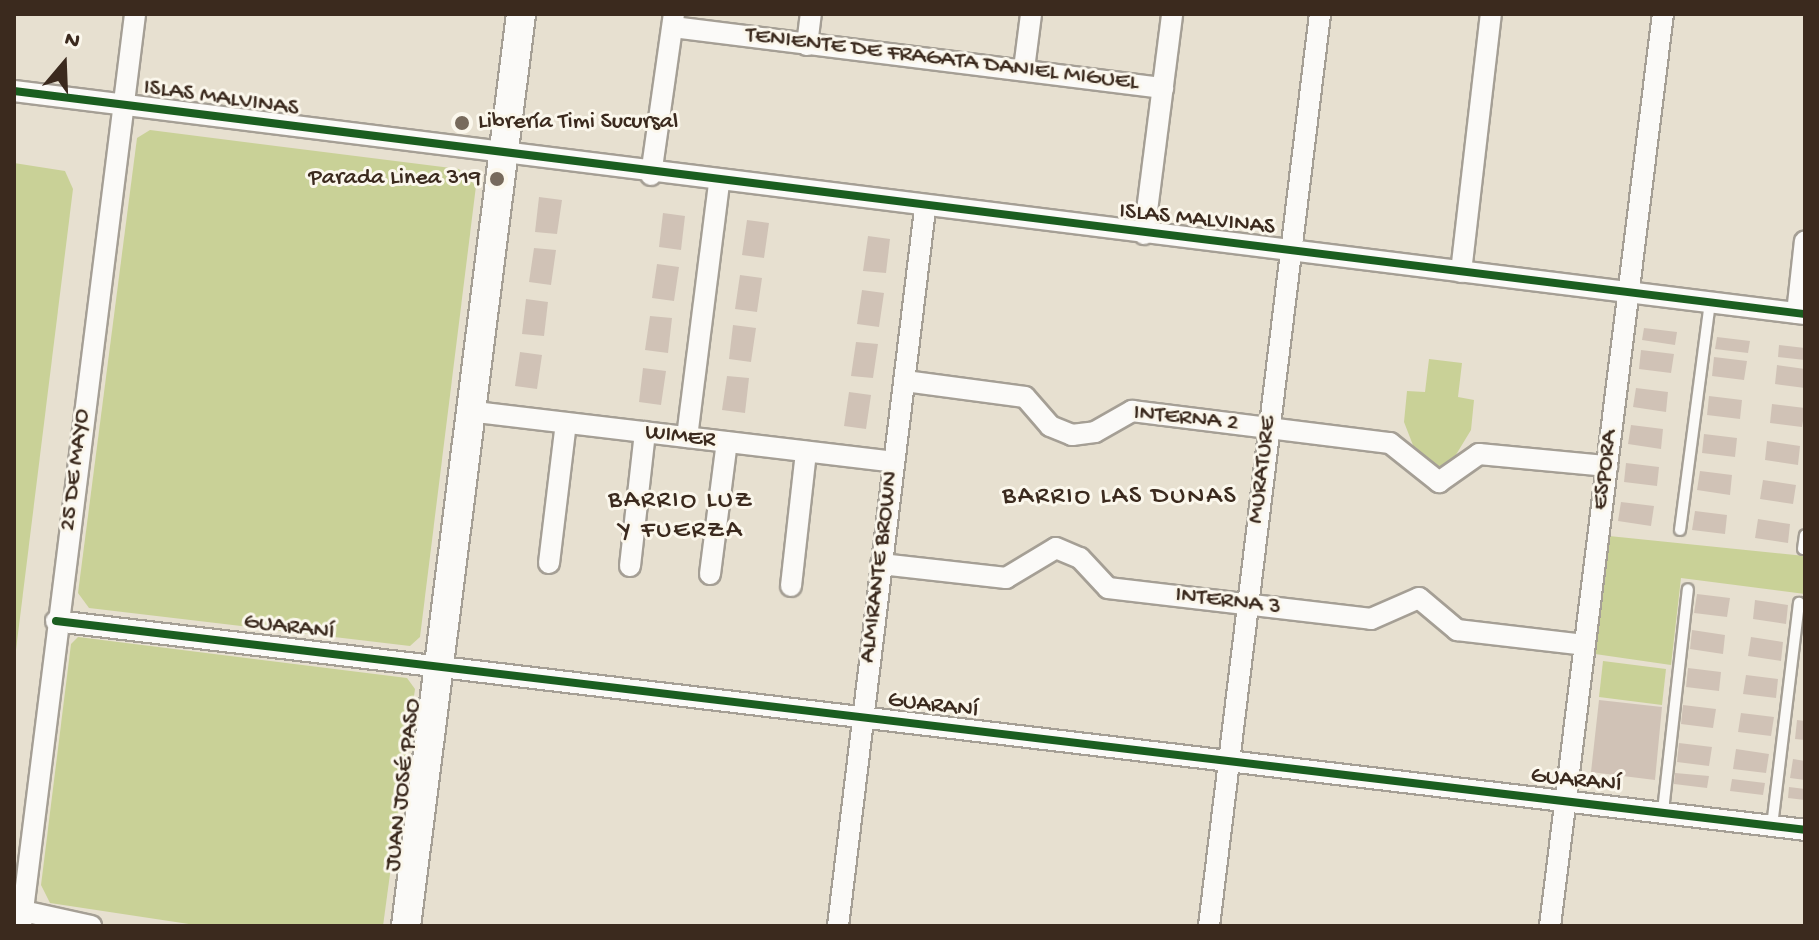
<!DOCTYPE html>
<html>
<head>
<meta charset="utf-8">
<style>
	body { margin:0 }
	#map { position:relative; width:1819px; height:940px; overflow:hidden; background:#e7e0d0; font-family:"Gochi Hand",sans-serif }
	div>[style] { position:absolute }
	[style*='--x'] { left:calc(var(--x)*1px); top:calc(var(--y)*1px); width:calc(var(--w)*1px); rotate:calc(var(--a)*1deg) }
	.green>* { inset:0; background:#c9d197 }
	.building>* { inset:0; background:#d0c2b6 }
	.roads { filter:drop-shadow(2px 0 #a59f95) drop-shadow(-2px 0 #a59f95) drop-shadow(0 2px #a59f95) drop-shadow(0 -2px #a59f95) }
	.lane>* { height:10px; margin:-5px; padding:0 5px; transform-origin:5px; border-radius:5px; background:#fbfaf8 }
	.street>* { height:20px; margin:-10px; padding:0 10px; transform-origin:10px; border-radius:10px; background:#fbfaf8 }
	.secondary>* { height:28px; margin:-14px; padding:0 14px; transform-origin:14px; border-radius:14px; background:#fbfaf8 }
	.cycleway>* { height:8px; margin:-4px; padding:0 4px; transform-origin:4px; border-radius:4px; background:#1b5e20 }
	.dots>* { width:22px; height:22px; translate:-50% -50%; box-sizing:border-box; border:4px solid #fbf7ec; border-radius:50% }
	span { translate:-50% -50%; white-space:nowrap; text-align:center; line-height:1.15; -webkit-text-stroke:6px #fbf7ec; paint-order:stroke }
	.street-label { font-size:24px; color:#3b2a1e }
	.poi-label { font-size:24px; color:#3b2a1e }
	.left { translate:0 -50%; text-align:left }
	.right { translate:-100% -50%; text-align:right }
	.neighbourhood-label { font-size:26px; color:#3b2a1e; letter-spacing:2px }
	.frame { position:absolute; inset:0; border:16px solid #3b2a1e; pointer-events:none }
	.north { position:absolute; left:24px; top:24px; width:80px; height:80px; -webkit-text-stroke:6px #fbf7ec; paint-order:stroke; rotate:19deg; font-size:22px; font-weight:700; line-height:32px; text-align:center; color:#3b2a1e }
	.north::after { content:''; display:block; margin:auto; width:28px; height:36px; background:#3b2a1e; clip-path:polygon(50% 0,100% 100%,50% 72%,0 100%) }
</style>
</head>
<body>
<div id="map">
	<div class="green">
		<div style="clip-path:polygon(150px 130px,459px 169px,476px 186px,420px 637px,410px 646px,89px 608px,78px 593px,137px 138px)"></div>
		<div style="clip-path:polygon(14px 163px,65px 171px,73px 189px,14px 666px)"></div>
		<div style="clip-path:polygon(1429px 359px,1462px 363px,1458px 397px,1474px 400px,1471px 430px,1454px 458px,1435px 470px,1416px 453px,1404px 422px,1407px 391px,1425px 392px)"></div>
		<div style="clip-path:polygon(1609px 536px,1805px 556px,1805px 594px,1681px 578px,1671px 665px,1595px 654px)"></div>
		<div style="clip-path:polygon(78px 637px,407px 678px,415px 689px,383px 926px,202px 926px,50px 903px,41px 885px,71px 644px)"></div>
		<div style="clip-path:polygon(1603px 661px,1666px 669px,1662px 705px,1599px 697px)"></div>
	</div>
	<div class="building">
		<div style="clip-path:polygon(539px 197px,562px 200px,557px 234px,535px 232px)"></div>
		<div style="clip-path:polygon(663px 213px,685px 216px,681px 250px,659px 247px)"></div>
		<div style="clip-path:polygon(747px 220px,769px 223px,764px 258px,742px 255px)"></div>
		<div style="clip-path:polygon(868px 236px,890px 239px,886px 273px,863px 271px)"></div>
		<div style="clip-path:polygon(534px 248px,556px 250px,551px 285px,529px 282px)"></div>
		<div style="clip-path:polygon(657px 264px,679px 267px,674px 301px,652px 298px)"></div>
		<div style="clip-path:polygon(740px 275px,762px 278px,757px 312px,735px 309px)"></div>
		<div style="clip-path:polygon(862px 290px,884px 293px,879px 327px,857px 324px)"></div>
		<div style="clip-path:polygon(526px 299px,548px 302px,544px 336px,522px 334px)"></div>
		<div style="clip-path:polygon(650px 316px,672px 318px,668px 353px,645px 350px)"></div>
		<div style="clip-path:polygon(733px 325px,756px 328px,751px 362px,729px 359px)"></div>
		<div style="clip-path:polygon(1644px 328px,1677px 332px,1675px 345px,1642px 340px)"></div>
		<div style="clip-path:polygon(1717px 337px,1750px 341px,1748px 353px,1715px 349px)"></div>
		<div style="clip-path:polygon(856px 342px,878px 344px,873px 378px,851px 376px)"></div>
		<div style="clip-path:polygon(1779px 345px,1805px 348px,1805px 360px,1778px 357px)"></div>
		<div style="clip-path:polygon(1641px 350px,1674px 354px,1671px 373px,1639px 369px)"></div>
		<div style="clip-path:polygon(520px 352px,542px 355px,537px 389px,515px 386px)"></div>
		<div style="clip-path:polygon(1714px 357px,1747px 361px,1744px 380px,1712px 376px)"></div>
		<div style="clip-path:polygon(1777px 365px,1805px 369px,1805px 388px,1775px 384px)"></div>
		<div style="clip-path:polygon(643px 368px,666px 371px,661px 405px,639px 402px)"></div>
		<div style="clip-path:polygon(727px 376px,749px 378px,745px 413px,722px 410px)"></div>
		<div style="clip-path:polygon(1636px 388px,1668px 392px,1666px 412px,1633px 407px)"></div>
		<div style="clip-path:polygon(849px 392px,871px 395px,866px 429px,844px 426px)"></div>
		<div style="clip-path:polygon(1709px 396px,1742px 400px,1740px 419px,1707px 415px)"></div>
		<div style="clip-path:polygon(1772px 404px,1805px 408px,1802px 427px,1770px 423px)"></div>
		<div style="clip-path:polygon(1631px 425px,1663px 429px,1661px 449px,1628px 444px)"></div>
		<div style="clip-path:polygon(1704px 434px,1737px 438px,1735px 457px,1702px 453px)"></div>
		<div style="clip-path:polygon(1767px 441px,1800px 446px,1798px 465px,1765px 460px)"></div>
		<div style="clip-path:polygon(1626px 463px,1659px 467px,1657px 486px,1624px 482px)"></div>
		<div style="clip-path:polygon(1700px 471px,1732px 475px,1730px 495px,1697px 490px)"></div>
		<div style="clip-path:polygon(1763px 480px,1796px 485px,1793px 504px,1760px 499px)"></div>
		<div style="clip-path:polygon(1621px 502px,1654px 506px,1651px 526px,1618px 521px)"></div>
		<div style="clip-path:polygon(1695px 511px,1727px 515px,1725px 534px,1692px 530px)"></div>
		<div style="clip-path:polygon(1758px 519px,1790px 524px,1788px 543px,1755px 538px)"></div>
		<div style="clip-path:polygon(1697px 594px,1730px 598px,1727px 617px,1694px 613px)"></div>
		<div style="clip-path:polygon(1755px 600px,1788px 605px,1786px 624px,1753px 619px)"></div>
		<div style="clip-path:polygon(1692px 630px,1725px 635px,1723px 654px,1690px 649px)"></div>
		<div style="clip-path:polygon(1751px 637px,1783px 642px,1781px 661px,1748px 656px)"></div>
		<div style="clip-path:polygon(1688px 668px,1721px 672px,1719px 691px,1686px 687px)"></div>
		<div style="clip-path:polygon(1746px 675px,1778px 679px,1776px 698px,1743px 694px)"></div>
		<div style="clip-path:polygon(1599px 700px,1662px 707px,1655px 780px,1591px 772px)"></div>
		<div style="clip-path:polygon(1683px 705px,1716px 709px,1713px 728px,1681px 724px)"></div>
		<div style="clip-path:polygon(1741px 713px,1774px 717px,1771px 736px,1738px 732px)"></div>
		<div style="clip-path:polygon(1797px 720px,1805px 721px,1805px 740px,1795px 739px)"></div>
		<div style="clip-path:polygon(1679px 743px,1712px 747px,1709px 766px,1677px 762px)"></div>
		<div style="clip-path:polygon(1736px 749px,1769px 754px,1766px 773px,1733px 769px)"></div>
		<div style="clip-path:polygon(1793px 759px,1805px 761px,1805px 780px,1790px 778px)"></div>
		<div style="clip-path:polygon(1675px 773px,1709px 776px,1707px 788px,1674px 784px)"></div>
		<div style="clip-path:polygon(1732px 779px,1765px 783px,1763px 795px,1730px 791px)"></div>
		<div style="clip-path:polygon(1789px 787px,1805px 789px,1805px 800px,1788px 798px)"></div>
	</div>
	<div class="roads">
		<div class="lane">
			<div style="--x:1680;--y:530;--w:230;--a:-82.5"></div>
			<div style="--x:1803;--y:549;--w:14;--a:-82"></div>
			<div style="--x:1663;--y:811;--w:223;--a:-83.6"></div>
			<div style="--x:1772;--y:826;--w:225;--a:-83.1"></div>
		</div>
		<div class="street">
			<div style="--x:673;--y:27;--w:494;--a:7.1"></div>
			<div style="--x:807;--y:45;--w:31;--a:-83"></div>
			<div style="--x:1024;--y:69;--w:55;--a:-82.7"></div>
			<div style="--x:14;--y:91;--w:1805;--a:7.1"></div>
			<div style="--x:651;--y:175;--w:163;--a:-81.9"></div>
			<div style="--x:1144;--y:234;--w:222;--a:-82.7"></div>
			<div style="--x:1461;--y:272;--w:260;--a:-83.4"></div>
			<div style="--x:1797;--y:313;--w:72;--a:-83.7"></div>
			<div style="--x:905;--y:381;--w:121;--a:7.6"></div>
			<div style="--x:1025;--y:397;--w:38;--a:49"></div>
			<div style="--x:1050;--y:426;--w:24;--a:22"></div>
			<div style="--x:1072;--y:435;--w:23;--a:-7"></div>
			<div style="--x:1095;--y:432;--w:43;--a:-29.6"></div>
			<div style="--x:1132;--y:411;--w:260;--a:7.1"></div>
			<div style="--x:1390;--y:443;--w:63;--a:38.5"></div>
			<div style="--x:1439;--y:482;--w:49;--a:-35"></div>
			<div style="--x:1479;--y:454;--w:129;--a:5.4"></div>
			<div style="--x:468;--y:411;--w:428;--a:6.8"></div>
			<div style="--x:687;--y:437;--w:256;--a:-82.8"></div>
			<div style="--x:549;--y:563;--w:141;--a:-83.1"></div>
			<div style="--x:881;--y:564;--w:126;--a:6.4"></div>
			<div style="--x:1006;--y:578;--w:58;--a:-31"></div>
			<div style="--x:1056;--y:548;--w:26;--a:23"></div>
			<div style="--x:1080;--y:558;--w:41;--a:47"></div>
			<div style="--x:1108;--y:588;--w:265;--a:6.7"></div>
			<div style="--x:1371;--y:619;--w:52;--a:-23.6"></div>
			<div style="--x:1419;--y:598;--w:50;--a:40.1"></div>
			<div style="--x:1457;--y:630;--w:128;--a:6.7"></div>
			<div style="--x:630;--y:566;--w:135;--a:-83.6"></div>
			<div style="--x:710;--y:574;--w:133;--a:-82.7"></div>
			<div style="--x:791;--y:586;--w:135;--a:-83.6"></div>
			<div style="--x:56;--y:621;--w:1761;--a:6.81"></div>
			<div style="--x:14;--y:909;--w:79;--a:12.4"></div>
			<div style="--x:21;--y:926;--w:919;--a:-82.87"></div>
			<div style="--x:838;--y:926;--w:722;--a:-83.08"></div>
			<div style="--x:1209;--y:926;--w:919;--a:-83.06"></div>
			<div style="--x:1550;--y:926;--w:919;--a:-82.94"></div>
		</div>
		<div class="secondary">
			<div style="--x:406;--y:926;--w:919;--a:-82.81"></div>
		</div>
	</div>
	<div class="cycleway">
		<div style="--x:14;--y:91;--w:1805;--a:7.1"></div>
		<div style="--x:56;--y:621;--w:1761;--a:6.81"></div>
	</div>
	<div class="dots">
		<div style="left:462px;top:123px;background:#776a5c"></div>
		<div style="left:497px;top:179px;background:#776a5c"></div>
	</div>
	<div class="street-label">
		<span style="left:942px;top:60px;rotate:7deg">TENIENTE DE FRAGATA DANIEL MIGUEL</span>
		<span style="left:221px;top:99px;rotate:8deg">ISLAS MALVINAS</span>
		<span style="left:1197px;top:220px;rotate:6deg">ISLAS MALVINAS</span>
		<span style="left:1186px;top:419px;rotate:6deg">INTERNA 2</span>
		<span style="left:680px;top:437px;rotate:7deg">WIMER</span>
		<span style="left:76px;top:470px;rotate:-83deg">25 DE MAYO</span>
		<span style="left:1263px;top:470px;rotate:-83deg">MURATURE</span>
		<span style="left:1606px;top:470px;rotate:-83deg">ESPORA</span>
		<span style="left:880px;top:567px;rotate:-83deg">ALMIRANTE BROWN</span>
		<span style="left:1228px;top:602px;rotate:7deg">INTERNA 3</span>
		<span style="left:289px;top:628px;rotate:7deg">GUARANÍ</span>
		<span style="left:933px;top:706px;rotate:7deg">GUARANÍ</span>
		<span style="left:1576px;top:781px;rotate:6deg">GUARANÍ</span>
		<span style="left:404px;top:785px;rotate:-83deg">JUAN JOSÉ PASO</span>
	</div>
	<div class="poi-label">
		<span class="left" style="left:478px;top:123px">Librería Timi Sucursal</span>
		<span class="right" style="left:481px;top:179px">Parada Linea 319</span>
	</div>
	<div class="neighbourhood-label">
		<span style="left:1120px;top:498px">BARRIO LAS DUNAS</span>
		<span style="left:681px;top:517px">BARRIO LUZ<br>Y FUERZA</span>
	</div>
	<div class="frame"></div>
	<div class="north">N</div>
</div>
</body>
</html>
